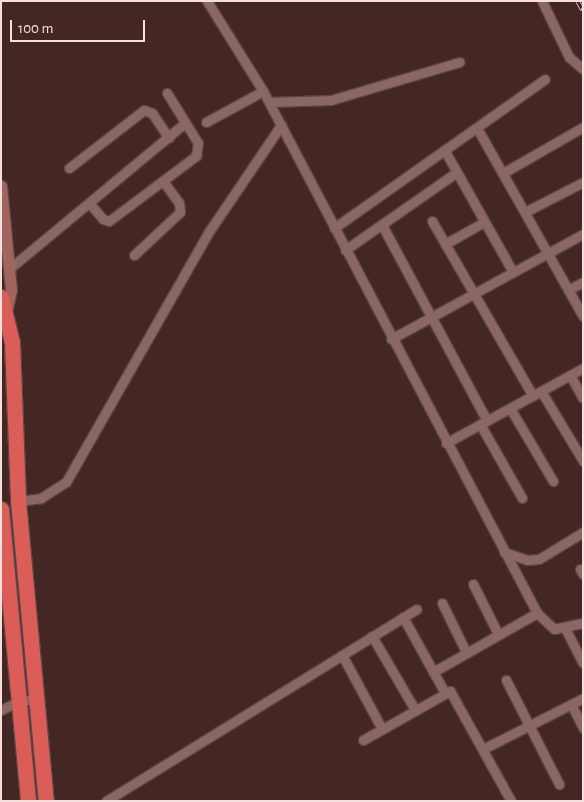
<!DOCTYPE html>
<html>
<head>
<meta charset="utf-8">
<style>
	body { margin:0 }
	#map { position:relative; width:584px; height:802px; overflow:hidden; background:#442624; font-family:"Alegreya Sans",sans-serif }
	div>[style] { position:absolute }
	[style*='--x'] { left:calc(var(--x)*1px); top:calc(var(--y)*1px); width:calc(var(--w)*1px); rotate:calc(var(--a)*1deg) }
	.roads { filter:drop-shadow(1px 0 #5e4543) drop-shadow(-1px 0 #5e4543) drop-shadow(0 1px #5e4543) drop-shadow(0 -1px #5e4543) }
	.street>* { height:9px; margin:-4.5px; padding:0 4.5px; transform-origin:4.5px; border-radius:4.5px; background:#8a6763 }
	.secondary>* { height:11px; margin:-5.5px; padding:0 5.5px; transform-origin:5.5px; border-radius:5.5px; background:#a2645f }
	.highway>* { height:15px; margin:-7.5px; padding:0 7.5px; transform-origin:7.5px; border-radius:7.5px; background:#db5d57 }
	.rail>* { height:4.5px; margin-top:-2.25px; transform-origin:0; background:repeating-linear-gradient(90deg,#442624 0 8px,#c7afad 0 16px); box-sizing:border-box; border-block:1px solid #c7afad }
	span { translate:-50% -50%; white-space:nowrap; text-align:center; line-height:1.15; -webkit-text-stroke:5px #442624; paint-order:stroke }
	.frame { position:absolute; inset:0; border:2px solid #f5e0de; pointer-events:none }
	.scale { position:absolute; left:10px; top:20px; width:135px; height:22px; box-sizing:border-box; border:2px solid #f5e0de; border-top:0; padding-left:6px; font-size:15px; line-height:18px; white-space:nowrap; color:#f5e0de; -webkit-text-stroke:4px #442624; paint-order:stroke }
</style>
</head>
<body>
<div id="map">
	<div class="roads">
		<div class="street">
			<div style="--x:207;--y:1;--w:106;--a:58.1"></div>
			<div style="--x:263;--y:91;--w:590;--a:62.3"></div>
			<div style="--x:537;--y:613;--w:23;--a:43"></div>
			<div style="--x:554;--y:629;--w:30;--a:-12"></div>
			<div style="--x:542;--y:1;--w:62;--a:64.3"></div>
			<div style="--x:569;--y:57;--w:18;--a:41"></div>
			<div style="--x:269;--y:102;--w:62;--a:-1.8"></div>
			<div style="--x:331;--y:100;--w:134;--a:-16.5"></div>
			<div style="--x:206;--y:122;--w:65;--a:-28.5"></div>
			<div style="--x:477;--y:128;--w:216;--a:60.6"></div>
			<div style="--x:445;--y:151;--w:139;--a:60.7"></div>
			<div style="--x:69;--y:168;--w:95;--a:-37.7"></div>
			<div style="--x:144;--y:110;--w:9;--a:21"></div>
			<div style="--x:152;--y:113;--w:30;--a:56"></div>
			<div style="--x:503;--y:173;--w:92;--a:-29.9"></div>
			<div style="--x:90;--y:204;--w:20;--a:49"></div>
			<div style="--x:103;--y:219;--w:6;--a:18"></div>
			<div style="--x:109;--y:221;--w:109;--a:-36.8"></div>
			<div style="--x:196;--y:156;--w:13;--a:-81"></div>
			<div style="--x:198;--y:143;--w:59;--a:-121.8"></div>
			<div style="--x:525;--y:212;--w:65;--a:-27.3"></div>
			<div style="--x:432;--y:221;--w:202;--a:60"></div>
			<div style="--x:382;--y:225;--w:222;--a:61.8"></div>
			<div style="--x:334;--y:228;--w:258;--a:-35.2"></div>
			<div style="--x:445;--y:244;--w:45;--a:-29.4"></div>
			<div style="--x:345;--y:250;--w:136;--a:-34.9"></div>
			<div style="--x:134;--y:255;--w:63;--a:-43.1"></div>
			<div style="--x:180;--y:212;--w:9;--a:-96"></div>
			<div style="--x:179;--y:203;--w:27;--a:-126"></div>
			<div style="--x:9;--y:269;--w:229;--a:-39.7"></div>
			<div style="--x:568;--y:290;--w:17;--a:-28"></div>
			<div style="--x:391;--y:339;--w:219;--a:-28.7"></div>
			<div style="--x:570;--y:375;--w:26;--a:61"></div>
			<div style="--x:541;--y:391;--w:82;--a:59"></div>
			<div style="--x:510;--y:408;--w:85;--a:59.5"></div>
			<div style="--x:480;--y:424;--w:85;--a:60.4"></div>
			<div style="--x:446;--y:443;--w:156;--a:-28.7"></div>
			<div style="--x:18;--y:501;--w:23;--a:-7"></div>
			<div style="--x:41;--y:498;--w:30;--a:-33"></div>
			<div style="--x:66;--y:482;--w:290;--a:-60.3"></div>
			<div style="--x:210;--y:230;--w:127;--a:-55.9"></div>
			<div style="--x:504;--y:552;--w:24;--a:19"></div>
			<div style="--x:527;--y:560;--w:12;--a:-5"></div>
			<div style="--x:539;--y:559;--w:52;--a:-31.5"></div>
			<div style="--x:580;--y:569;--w:6;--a:59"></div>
			<div style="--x:473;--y:584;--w:56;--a:63.4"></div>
			<div style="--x:442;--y:603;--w:55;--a:63.9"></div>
			<div style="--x:403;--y:617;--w:87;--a:61.1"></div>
			<div style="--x:565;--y:628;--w:39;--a:63"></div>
			<div style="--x:372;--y:636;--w:86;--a:59.8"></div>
			<div style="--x:342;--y:655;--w:84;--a:61.6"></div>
			<div style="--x:433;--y:672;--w:120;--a:-29.6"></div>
			<div style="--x:506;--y:680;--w:117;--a:63"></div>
			<div style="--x:571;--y:704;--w:27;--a:63"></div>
			<div style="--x:1;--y:710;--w:20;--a:-27"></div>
			<div style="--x:19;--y:701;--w:19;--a:-6"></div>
			<div style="--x:363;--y:740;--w:100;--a:-29.4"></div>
			<div style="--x:450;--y:691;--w:126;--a:61"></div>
			<div style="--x:483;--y:749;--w:112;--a:-27"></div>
			<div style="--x:106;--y:801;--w:365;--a:-31.7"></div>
		</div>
		<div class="secondary">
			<div style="--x:1;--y:186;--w:104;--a:84.5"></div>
			<div style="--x:11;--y:290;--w:28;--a:103"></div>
		</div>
		<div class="highway">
			<div style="--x:1;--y:297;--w:46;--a:76.3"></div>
			<div style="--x:12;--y:342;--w:159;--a:87.8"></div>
			<div style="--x:18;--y:501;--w:301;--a:84.7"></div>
			<div style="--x:1;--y:509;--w:293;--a:84.7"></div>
		</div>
	</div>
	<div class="rail">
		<div style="--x:578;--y:1;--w:10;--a:61"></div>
	</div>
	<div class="frame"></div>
	<div class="scale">100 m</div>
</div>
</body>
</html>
